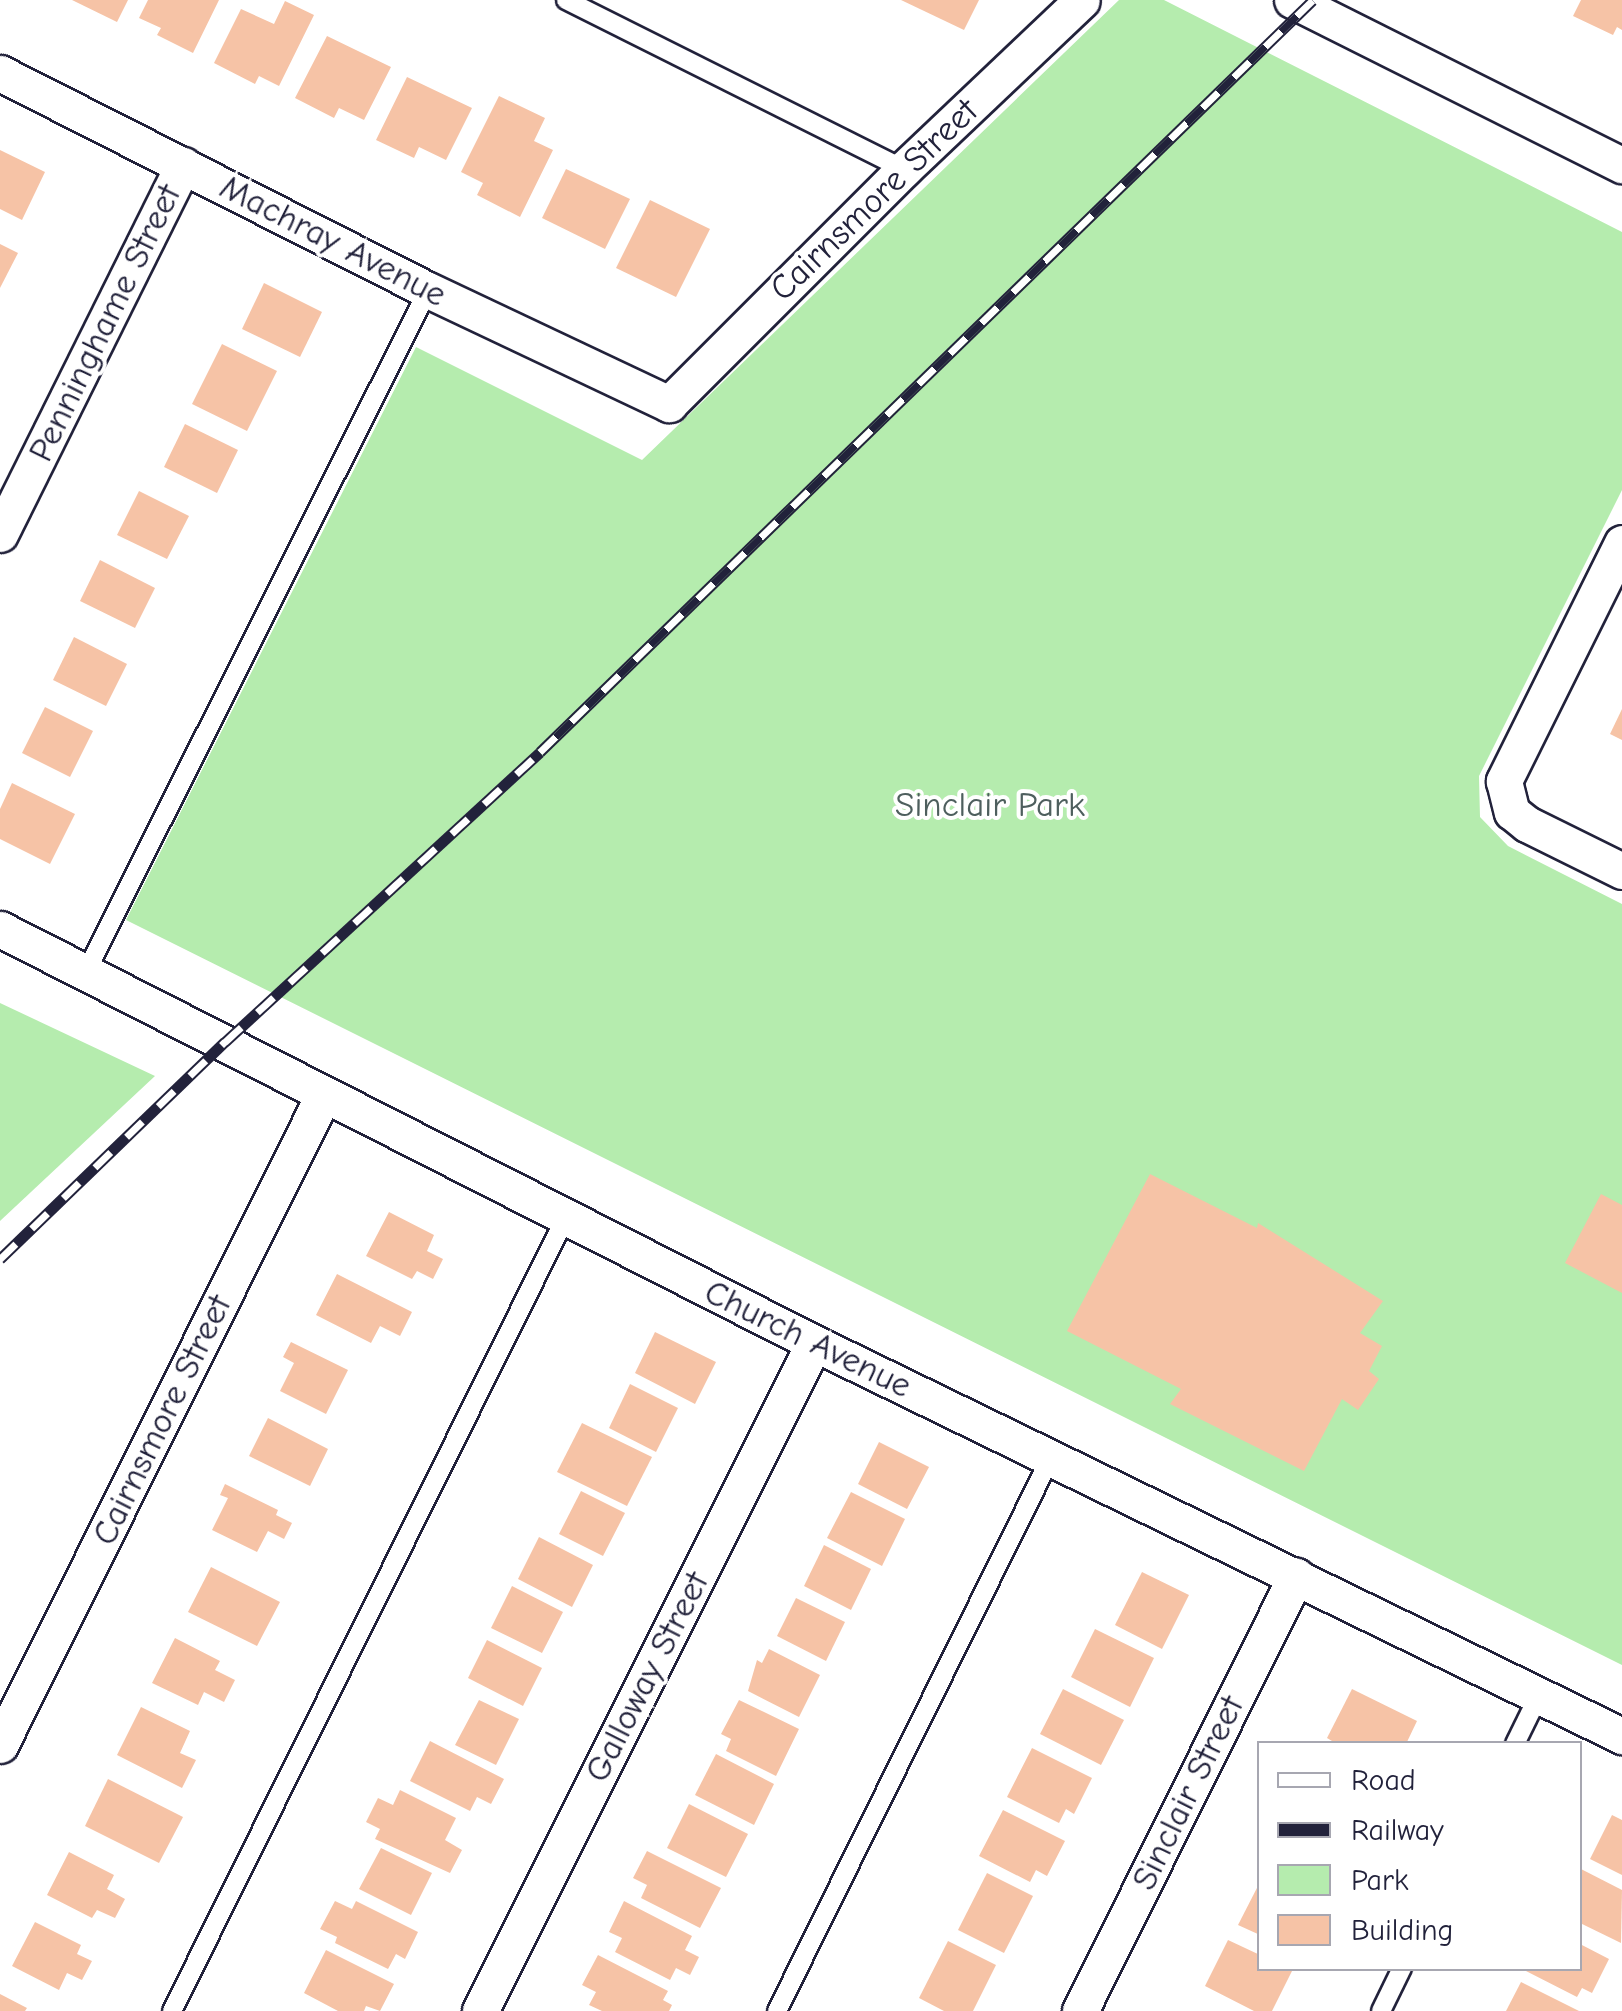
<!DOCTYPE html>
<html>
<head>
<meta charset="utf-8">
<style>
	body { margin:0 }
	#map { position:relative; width:1622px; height:2011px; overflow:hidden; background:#fff; font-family:"Comic Neue",sans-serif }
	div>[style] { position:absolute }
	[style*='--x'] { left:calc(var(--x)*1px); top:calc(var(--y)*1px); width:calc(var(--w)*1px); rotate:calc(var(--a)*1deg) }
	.green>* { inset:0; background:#b5ecae }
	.building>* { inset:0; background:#f6c3a6 }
	.roads { filter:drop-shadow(2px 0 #22223b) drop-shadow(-2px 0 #22223b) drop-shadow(0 2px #22223b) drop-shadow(0 -2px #22223b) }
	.lane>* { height:18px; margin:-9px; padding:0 9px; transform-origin:9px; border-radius:9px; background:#fff }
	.street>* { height:35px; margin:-17.5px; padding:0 17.5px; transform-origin:17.5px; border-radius:17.5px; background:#fff }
	.rail>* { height:11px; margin-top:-5.5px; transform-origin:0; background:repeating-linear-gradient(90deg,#fff 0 22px,#22223b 0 44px); box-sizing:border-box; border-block:2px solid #22223b }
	span { translate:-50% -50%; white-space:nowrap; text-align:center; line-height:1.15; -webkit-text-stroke:8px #fff; paint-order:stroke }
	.street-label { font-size:35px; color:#22223b }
	.park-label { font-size:35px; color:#4e5f5e }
	.legend { position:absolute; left:1257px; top:1741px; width:325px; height:230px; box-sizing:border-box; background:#fff; border:2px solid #a7a7b1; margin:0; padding:12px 18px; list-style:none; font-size:30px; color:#22223b }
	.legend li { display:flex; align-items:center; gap:20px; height:50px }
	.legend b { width:50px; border:2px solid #a7a7b1 }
</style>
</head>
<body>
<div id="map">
	<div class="green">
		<div style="clip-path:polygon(1119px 0,1164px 0,1622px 232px,1622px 490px,1479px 776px,1480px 817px,1508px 846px,1622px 904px,1622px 1665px,126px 920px,416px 347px,642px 460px)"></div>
		<div style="clip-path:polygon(0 1003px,155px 1076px,0 1221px)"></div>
	</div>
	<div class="building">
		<div style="clip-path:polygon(72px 0,128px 0,117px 22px)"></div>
		<div style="clip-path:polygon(148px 0,219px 0,193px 53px,157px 35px,161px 28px,139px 18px)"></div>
		<div style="clip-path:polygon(901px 0,979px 0,964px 30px)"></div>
		<div style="clip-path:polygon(1581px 0,1622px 0,1622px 30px,1617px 27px,1613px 35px,1573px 16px)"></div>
		<div style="clip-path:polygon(285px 1px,314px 15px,279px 86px,259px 76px,255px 84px,214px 63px,241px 9px,274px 24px)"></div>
		<div style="clip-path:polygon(327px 36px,391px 67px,364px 120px,339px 108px,334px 118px,295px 98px)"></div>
		<div style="clip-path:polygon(407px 77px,472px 108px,446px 160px,419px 147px,414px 158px,376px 140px)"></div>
		<div style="clip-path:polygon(499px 96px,545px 118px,534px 141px,553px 150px,520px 217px,477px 195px,483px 183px,461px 172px)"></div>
		<div style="clip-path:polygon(0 150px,45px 172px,22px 220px,0 209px)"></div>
		<div style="clip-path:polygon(566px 169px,630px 199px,605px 249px,542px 218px)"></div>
		<div style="clip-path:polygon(650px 200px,710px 229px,676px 297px,616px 268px)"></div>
		<div style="clip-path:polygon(0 244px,18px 253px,0 288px)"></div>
		<div style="clip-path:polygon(264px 283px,322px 312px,300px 357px,242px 329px)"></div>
		<div style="clip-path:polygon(222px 344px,277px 371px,247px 431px,192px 404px)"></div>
		<div style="clip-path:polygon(185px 424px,238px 450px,217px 493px,164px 467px)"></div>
		<div style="clip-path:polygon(139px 491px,189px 516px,167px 559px,117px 535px)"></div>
		<div style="clip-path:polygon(100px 560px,155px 588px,135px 628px,80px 601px)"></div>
		<div style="clip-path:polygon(74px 637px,127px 664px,106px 706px,53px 680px)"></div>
		<div style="clip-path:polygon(45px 707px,93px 731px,70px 777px,22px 753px)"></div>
		<div style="clip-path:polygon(1622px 709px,1622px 740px,1610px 734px)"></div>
		<div style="clip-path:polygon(12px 783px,75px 814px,50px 864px,0 839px,0 809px)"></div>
		<div style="clip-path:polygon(1150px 1174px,1257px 1228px,1258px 1223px,1383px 1301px,1360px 1333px,1382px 1346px,1369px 1371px,1379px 1379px,1358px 1410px,1342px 1399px,1304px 1471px,1170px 1404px,1181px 1389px,1067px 1331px)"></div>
		<div style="clip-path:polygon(1601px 1194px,1622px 1205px,1622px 1293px,1565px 1263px)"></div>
		<div style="clip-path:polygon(389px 1212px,434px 1235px,427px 1251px,443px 1259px,433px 1279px,417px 1271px,412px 1279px,366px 1256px)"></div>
		<div style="clip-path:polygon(337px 1274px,412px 1312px,400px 1336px,380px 1326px,371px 1343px,316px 1315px)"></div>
		<div style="clip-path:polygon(655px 1332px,716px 1362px,695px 1404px,635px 1373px)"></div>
		<div style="clip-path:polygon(291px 1342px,348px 1370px,326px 1414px,280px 1391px,294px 1363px,283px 1357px)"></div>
		<div style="clip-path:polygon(630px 1384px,678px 1408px,656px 1452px,609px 1428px)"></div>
		<div style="clip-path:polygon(268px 1418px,328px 1449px,310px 1486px,249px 1456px)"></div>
		<div style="clip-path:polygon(582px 1423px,652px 1457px,627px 1506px,557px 1472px)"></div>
		<div style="clip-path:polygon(879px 1442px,929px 1467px,907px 1509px,858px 1484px)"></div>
		<div style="clip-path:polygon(225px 1484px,278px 1510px,276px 1515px,292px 1523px,284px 1539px,268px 1531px,257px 1552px,212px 1530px,228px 1498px,220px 1495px)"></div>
		<div style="clip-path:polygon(581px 1491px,625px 1513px,603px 1556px,559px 1534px)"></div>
		<div style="clip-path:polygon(851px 1492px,905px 1519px,882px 1566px,827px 1538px)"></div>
		<div style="clip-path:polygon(539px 1537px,593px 1565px,572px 1607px,518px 1579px)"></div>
		<div style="clip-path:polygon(824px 1545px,871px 1569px,851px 1610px,804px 1586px)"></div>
		<div style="clip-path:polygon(211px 1567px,280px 1602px,257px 1646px,188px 1612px)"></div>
		<div style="clip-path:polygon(1142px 1572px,1189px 1595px,1162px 1649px,1115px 1625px)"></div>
		<div style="clip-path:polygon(512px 1586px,563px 1612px,542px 1653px,491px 1628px)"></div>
		<div style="clip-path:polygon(796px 1598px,845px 1622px,826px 1661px,777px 1636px)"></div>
		<div style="clip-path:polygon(1095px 1629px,1154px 1658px,1130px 1707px,1071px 1677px)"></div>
		<div style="clip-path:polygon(175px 1638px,220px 1661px,215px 1670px,235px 1680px,224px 1702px,204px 1692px,198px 1705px,152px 1683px)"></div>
		<div style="clip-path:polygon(487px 1640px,542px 1668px,523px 1706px,468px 1678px)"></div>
		<div style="clip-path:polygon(769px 1649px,820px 1675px,799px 1717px,748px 1691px,757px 1660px,762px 1663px)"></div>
		<div style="clip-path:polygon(1063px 1689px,1124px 1720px,1101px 1765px,1040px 1734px)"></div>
		<div style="clip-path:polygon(1352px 1689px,1417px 1721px,1406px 1744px,1337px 1744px,1327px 1738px)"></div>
		<div style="clip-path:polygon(479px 1700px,519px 1719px,496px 1765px,455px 1745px)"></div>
		<div style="clip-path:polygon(739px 1700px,799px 1729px,776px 1776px,726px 1751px,731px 1739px,721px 1734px)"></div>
		<div style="clip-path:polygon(141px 1707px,190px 1731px,180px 1753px,196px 1760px,182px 1788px,117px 1755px)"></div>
		<div style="clip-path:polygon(430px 1741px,504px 1779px,491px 1804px,477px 1797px,470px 1811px,410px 1781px)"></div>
		<div style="clip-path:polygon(1032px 1748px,1092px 1778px,1074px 1814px,1066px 1809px,1059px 1823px,1007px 1797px)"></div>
		<div style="clip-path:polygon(716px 1754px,774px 1784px,754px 1825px,695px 1795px)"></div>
		<div style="clip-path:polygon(108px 1779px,183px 1817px,159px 1863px,85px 1826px)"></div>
		<div style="clip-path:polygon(400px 1790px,456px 1818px,445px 1840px,462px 1850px,450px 1873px,375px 1839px,380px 1829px,366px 1822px,378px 1798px,393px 1805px)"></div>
		<div style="clip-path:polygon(689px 1804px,748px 1834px,726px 1877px,667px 1848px)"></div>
		<div style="clip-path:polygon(1003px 1810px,1065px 1841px,1047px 1876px,1036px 1870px,1030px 1882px,979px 1856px)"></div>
		<div style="clip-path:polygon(1612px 1815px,1622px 1820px,1622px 1875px,1590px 1859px)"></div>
		<div style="clip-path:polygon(381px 1848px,432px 1873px,411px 1915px,359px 1889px)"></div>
		<div style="clip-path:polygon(647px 1851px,721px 1888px,700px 1928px,641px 1898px,647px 1885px,633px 1878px)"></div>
		<div style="clip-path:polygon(69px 1852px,114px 1875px,107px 1889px,125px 1899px,115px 1918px,97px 1910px,92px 1918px,47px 1895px)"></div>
		<div style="clip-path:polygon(1581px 1869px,1622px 1890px,1621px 1943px,1580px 1923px)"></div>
		<div style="clip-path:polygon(987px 1873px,1033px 1896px,1004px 1953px,958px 1930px)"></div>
		<div style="clip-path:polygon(1260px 1882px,1260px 1935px,1238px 1925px)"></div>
		<div style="clip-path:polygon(335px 1901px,352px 1909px,356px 1901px,418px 1932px,405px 1959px,396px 1954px,388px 1969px,335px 1943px,337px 1937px,320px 1929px)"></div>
		<div style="clip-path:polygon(624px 1901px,692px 1936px,685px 1950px,699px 1957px,690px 1975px,676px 1968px,670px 1980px,615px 1952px,622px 1938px,609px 1932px)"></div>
		<div style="clip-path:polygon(35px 1922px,81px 1945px,77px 1954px,92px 1961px,82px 1980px,67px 1973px,59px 1990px,12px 1966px)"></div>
		<div style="clip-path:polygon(1228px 1940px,1260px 1955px,1260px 1968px,1292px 1971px,1272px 2011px,1254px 2011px,1205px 1986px)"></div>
		<div style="clip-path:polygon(948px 1941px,996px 1965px,973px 2011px,944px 2011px,919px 1998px)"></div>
		<div style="clip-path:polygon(1580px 1944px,1609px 1959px,1592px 1993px,1582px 1988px,1577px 1997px,1520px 1968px,1580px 1968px)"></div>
		<div style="clip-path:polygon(326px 1950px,394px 1984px,380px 2011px,366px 2006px,364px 2011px,338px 2011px,304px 1993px)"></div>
		<div style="clip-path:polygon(598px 1955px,668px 1991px,663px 2000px,672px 2005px,669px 2011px,602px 2011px,589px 2005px,596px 1992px,582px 1985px)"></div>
		<div style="clip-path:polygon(1521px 1982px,1579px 2011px,1506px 2011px)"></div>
		<div style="clip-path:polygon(0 1994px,27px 2008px,25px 2011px,0 2011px)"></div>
	</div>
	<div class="roads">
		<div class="lane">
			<div style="--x:566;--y:0;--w:378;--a:26.6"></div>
			<div style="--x:86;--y:972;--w:763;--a:-63.37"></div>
			<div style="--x:1515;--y:1744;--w:55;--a:-63.9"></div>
			<div style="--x:172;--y:2011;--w:886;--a:-63.61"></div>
			<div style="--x:777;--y:2011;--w:618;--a:-63.68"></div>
			<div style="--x:1381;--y:2011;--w:48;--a:-64"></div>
		</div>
		<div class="street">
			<div style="--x:1292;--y:0;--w:369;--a:26.6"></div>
			<div style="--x:0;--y:73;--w:480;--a:26.9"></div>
			<div style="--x:428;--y:290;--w:267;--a:25.3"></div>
			<div style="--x:669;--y:404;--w:332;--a:-45"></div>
			<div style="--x:904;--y:169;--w:245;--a:-43.5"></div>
			<div style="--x:0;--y:534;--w:412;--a:-63.6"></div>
			<div style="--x:1622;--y:543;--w:266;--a:116.4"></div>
			<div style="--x:1504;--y:781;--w:32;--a:76"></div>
			<div style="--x:1512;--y:812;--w:19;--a:39"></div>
			<div style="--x:1527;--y:824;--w:106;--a:26.3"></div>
			<div style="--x:0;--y:929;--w:913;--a:26.96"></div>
			<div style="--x:814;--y:1343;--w:899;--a:25.94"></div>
			<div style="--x:0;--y:1745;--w:727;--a:-63.54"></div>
			<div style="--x:480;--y:2011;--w:747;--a:-63.43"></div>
			<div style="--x:1080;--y:2011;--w:486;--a:-63.6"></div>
		</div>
	</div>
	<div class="rail">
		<div style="--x:0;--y:1259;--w:313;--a:-44"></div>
		<div style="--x:225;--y:1042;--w:428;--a:-42.6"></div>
		<div style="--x:540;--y:752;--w:1078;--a:-44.21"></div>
	</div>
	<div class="street-label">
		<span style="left:874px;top:200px;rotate:-44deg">Cairnsmore Street</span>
		<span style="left:333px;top:241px;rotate:27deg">Machray Avenue</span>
		<span style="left:105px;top:323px;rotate:-64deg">Penninghame Street</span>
		<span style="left:808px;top:1339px;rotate:26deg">Church Avenue</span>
		<span style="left:162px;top:1420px;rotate:-64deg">Cairnsmore Street</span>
		<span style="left:647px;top:1677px;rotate:-63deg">Galloway Street</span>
		<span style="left:1188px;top:1793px;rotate:-64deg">Sinclair Street</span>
	</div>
	<div class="park-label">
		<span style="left:990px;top:805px">Sinclair Park</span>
	</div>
	<ul class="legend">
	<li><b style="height:12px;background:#fff"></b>Road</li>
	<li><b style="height:12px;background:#22223b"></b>Railway</li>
	<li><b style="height:28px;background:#b5ecae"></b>Park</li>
	<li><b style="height:28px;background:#f6c3a6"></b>Building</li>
	</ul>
</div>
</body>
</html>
